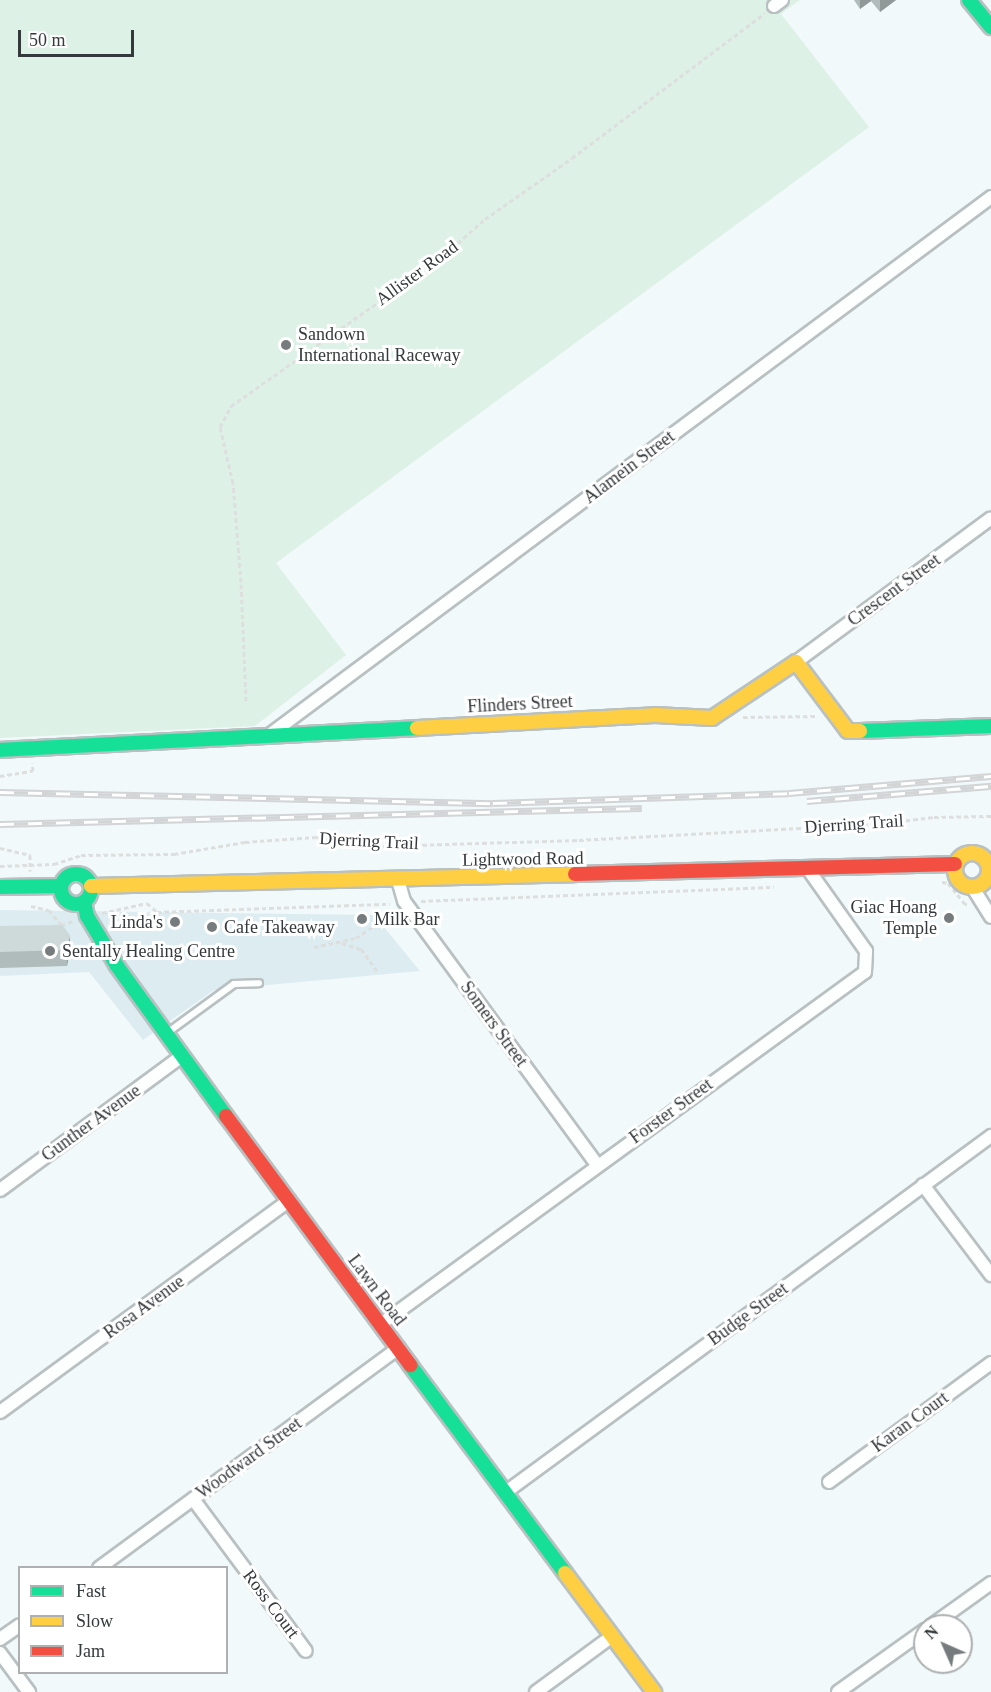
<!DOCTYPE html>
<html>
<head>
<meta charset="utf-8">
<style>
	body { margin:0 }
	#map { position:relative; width:991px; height:1692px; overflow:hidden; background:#f1f9fb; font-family:Georgia,serif }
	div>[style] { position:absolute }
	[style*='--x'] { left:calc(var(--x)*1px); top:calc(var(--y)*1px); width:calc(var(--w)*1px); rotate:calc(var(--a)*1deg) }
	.built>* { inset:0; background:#dcecf0 }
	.green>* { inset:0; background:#def1e6 }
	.path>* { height:3px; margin-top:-1.5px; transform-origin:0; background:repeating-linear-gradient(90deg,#dddfdf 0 4.5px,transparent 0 7.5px) }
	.roads { filter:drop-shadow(2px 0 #b9c0c1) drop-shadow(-2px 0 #b9c0c1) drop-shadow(0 2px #b9c0c1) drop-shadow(0 -2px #b9c0c1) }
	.lane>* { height:6px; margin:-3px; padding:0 3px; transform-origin:3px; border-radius:3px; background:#fdfefe }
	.street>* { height:12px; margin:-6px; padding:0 6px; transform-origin:6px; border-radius:6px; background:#fdfefe }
	.fast>* { height:14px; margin:-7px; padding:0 7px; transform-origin:7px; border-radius:7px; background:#16e098 }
	.fast>.ring { margin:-7px; padding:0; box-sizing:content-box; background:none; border:14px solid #16e098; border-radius:50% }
	.slow>* { height:14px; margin:-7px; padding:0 7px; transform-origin:7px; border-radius:7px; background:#ffcf43 }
	.slow>.ring { margin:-7px; padding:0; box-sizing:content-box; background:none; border:14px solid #ffcf43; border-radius:50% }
	.jam>* { height:14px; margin:-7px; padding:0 7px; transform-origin:7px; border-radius:7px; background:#f24e42 }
	.rail>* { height:7px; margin-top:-3.5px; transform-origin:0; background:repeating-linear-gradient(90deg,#fff 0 14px,#d2d4d5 0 28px); box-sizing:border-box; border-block:2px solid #d2d4d5 }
	.wall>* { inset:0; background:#b0bbbb }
	.shaded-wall>* { inset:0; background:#909998 }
	.building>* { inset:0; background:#cddad9 }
	.dots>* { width:16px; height:16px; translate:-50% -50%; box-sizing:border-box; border:3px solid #fff; border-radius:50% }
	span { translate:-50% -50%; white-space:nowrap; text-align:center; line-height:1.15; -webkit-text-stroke:6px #fff; paint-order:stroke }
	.street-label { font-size:18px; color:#34393b }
	.poi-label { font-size:18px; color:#34393b }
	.left { translate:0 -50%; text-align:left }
	.right { translate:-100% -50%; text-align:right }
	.legend { position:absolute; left:18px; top:1566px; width:210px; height:108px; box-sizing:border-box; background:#fff; border:2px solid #aeb0b1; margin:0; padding:8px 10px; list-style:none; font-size:18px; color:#34393b }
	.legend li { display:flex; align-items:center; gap:12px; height:30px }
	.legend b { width:30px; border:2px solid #aeb0b1 }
	.north { position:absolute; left:913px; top:1614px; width:60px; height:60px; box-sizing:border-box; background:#fff; border:2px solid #aeb0b1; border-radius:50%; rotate:315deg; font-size:16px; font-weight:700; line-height:24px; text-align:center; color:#34393b }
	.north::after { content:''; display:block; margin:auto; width:21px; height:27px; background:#767c7e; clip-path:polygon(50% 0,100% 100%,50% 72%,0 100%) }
	.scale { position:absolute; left:18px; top:30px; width:116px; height:27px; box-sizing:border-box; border:3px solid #34393b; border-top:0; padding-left:8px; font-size:18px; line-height:21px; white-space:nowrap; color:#34393b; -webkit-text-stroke:4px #fff; paint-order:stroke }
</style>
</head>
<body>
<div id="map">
	<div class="built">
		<div style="clip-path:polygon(0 910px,374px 915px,420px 971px,214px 990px,143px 1040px,89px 972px,0 976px)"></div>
	</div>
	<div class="green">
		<div style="clip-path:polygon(0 0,800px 0,781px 14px,869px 127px,276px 563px,346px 655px,255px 726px,0 738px)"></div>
	</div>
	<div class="path">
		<div style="--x:246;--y:701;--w:119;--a:-92.4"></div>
		<div style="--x:241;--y:582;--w:99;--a:-94.6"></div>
		<div style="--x:233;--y:483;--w:57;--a:-103.1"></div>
		<div style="--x:220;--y:427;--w:24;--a:-62"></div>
		<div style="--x:231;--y:406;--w:257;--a:-35.2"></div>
		<div style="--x:441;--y:258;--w:59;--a:-41.6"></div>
		<div style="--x:485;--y:219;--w:106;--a:-35"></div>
		<div style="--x:572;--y:158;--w:241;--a:-36.9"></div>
		<div style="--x:743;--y:717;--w:74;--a:-0.8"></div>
		<div style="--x:0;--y:776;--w:33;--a:-9"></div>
		<div style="--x:33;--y:771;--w:8;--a:-97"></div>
		<div style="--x:0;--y:848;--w:31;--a:13"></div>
		<div style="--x:30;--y:855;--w:16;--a:90"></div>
		<div style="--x:0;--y:866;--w:54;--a:-2.1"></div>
		<div style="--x:54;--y:864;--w:28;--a:-18"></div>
		<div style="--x:81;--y:855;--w:93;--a:-0.6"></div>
		<div style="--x:174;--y:854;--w:72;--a:-9.6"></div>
		<div style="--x:245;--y:842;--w:71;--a:-4"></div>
		<div style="--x:316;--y:837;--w:38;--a:11"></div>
		<div style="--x:353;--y:844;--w:32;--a:4"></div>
		<div style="--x:385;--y:846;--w:194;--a:-1.8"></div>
		<div style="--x:579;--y:840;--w:297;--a:-3.1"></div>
		<div style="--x:876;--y:824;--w:58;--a:-6.9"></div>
		<div style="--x:934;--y:817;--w:57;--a:-1"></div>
		<div style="--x:942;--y:882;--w:6;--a:9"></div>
		<div style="--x:948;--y:883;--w:27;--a:51"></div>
		<div style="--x:965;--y:904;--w:2;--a:0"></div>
		<div style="--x:421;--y:901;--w:353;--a:-2.3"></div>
		<div style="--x:31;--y:906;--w:18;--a:13"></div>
		<div style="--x:49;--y:910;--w:19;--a:51"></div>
		<div style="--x:61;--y:925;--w:13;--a:-18"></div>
		<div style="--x:102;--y:913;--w:46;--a:-12.5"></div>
		<div style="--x:147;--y:903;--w:13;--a:42"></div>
		<div style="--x:157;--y:912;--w:233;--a:-2"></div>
		<div style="--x:342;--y:943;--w:20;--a:18"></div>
		<div style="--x:361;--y:949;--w:27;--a:54"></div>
		<div style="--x:314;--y:947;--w:43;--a:-12.1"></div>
		<div style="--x:356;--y:938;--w:45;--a:-34"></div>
	</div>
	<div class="roads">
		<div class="lane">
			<div style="--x:167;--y:1033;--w:83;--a:-36.2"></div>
			<div style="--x:234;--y:984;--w:25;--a:-2"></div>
		</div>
		<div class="street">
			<div style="--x:774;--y:6;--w:10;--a:-37"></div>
			<div style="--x:796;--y:662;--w:242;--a:-36.4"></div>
			<div style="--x:268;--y:736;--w:902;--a:-36.7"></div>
			<div style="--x:398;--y:880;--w:22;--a:74"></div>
			<div style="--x:404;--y:901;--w:327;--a:53.8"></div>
			<div style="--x:973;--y:888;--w:34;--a:58"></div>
			<div style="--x:923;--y:1185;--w:113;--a:52.9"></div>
			<div style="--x:0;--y:1190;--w:226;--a:-36.4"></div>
			<div style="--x:381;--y:1324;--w:598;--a:-36.03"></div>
			<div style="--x:865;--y:972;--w:21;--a:-87"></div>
			<div style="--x:866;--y:951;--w:100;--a:-125.3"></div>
			<div style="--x:0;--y:1412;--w:357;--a:-36.2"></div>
			<div style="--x:829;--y:1482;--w:201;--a:-36.3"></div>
			<div style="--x:506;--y:1492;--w:602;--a:-36.28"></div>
			<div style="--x:193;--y:1499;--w:189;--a:53.4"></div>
			<div style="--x:99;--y:1568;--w:372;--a:-36.3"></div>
			<div style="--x:931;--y:1626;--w:74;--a:-35.6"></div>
			<div style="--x:0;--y:1639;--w:24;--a:-35"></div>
			<div style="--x:0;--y:1653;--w:49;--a:53.4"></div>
			<div style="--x:536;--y:1692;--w:93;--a:-36.3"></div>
			<div style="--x:838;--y:1692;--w:107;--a:-35.5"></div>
		</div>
		<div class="fast">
			<div style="--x:969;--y:0;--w:35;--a:51"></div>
			<div style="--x:860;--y:731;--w:131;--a:-2.2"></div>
			<div style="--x:0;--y:750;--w:418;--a:-3"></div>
			<div class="ring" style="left:61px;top:874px;width:16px;height:16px"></div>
			<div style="--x:0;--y:887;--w:61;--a:-0.9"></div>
			<div style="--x:84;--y:902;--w:14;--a:78"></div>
			<div style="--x:87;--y:916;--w:58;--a:59"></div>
			<div style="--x:117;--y:966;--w:185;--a:54"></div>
			<div style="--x:410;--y:1365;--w:259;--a:53.3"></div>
		</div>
		<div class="slow">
			<div style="--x:417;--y:728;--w:238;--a:-3.1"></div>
			<div style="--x:655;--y:715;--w:57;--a:3"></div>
			<div style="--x:712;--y:718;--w:101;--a:-33.7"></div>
			<div style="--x:796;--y:662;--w:86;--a:53"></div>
			<div style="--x:848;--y:731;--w:12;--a:0"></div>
			<div class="ring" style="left:955px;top:853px;width:20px;height:20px"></div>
			<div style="--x:91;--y:886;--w:484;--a:-1.4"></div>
			<div style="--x:565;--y:1573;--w:149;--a:53.2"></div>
		</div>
		<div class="jam">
			<div style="--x:575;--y:874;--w:380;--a:-1.5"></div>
			<div style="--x:226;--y:1116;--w:310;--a:53.5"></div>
		</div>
	</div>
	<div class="rail">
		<div style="--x:0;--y:792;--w:493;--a:1.3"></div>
		<div style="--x:493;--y:803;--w:296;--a:-1.9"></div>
		<div style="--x:789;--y:793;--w:203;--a:-4.8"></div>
		<div style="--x:807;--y:801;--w:185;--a:-4.7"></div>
		<div style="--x:0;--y:824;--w:642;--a:-1.43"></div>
	</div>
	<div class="wall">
		<div style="clip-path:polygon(854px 0,896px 0,880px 12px,871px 1px,860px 9px)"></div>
		<div style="clip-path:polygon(0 926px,70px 950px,67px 966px,0 968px)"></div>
	</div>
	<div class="shaded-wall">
		<div style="clip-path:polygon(860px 0,871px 0,871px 1px,860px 9px)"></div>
		<div style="clip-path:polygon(880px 0,896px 0,880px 12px)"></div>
		<div style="clip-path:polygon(70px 935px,70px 950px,67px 966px,67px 950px)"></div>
	</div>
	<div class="building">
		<div style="clip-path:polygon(62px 925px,70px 935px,67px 950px,0 952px,0 926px)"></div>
	</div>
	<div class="dots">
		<div style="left:286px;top:345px;background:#767c7e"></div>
		<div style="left:949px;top:918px;background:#767c7e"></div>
		<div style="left:362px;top:919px;background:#767c7e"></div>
		<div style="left:175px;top:922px;background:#767c7e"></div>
		<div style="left:212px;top:927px;background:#767c7e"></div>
		<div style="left:50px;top:951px;background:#767c7e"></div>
	</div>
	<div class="street-label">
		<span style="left:417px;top:273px;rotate:-36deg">Allister Road</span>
		<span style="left:629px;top:467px;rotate:-37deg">Alamein Street</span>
		<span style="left:894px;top:590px;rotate:-36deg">Crescent Street</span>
		<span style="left:520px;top:704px;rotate:-3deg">Flinders Street</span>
		<span style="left:854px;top:824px;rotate:-4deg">Djerring Trail</span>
		<span style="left:369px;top:841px;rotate:3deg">Djerring Trail</span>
		<span style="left:523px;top:859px;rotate:-1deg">Lightwood Road</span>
		<span style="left:494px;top:1024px;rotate:54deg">Somers Street</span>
		<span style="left:671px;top:1111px;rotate:-36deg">Forster Street</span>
		<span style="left:91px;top:1123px;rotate:-36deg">Gunther Avenue</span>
		<span style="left:377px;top:1290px;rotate:53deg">Lawn Road</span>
		<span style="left:144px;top:1307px;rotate:-36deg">Rosa Avenue</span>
		<span style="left:748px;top:1314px;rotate:-36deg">Budge Street</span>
		<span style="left:910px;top:1422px;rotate:-36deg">Karan Court</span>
		<span style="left:249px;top:1458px;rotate:-36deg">Woodward Street</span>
		<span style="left:271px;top:1604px;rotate:53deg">Ross Court</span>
	</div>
	<div class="poi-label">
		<span class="left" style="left:298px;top:345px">Sandown<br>International Raceway</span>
		<span class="right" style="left:937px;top:918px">Giac Hoang<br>Temple</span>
		<span class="left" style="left:374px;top:919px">Milk Bar</span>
		<span class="right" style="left:163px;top:922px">Linda's</span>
		<span class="left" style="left:224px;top:927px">Cafe Takeaway</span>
		<span class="left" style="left:62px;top:951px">Sentally Healing Centre</span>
	</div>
	<ul class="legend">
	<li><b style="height:8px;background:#16e098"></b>Fast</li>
	<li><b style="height:8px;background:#ffcf43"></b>Slow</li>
	<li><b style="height:8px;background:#f24e42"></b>Jam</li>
	</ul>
	<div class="north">N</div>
	<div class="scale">50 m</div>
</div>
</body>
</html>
